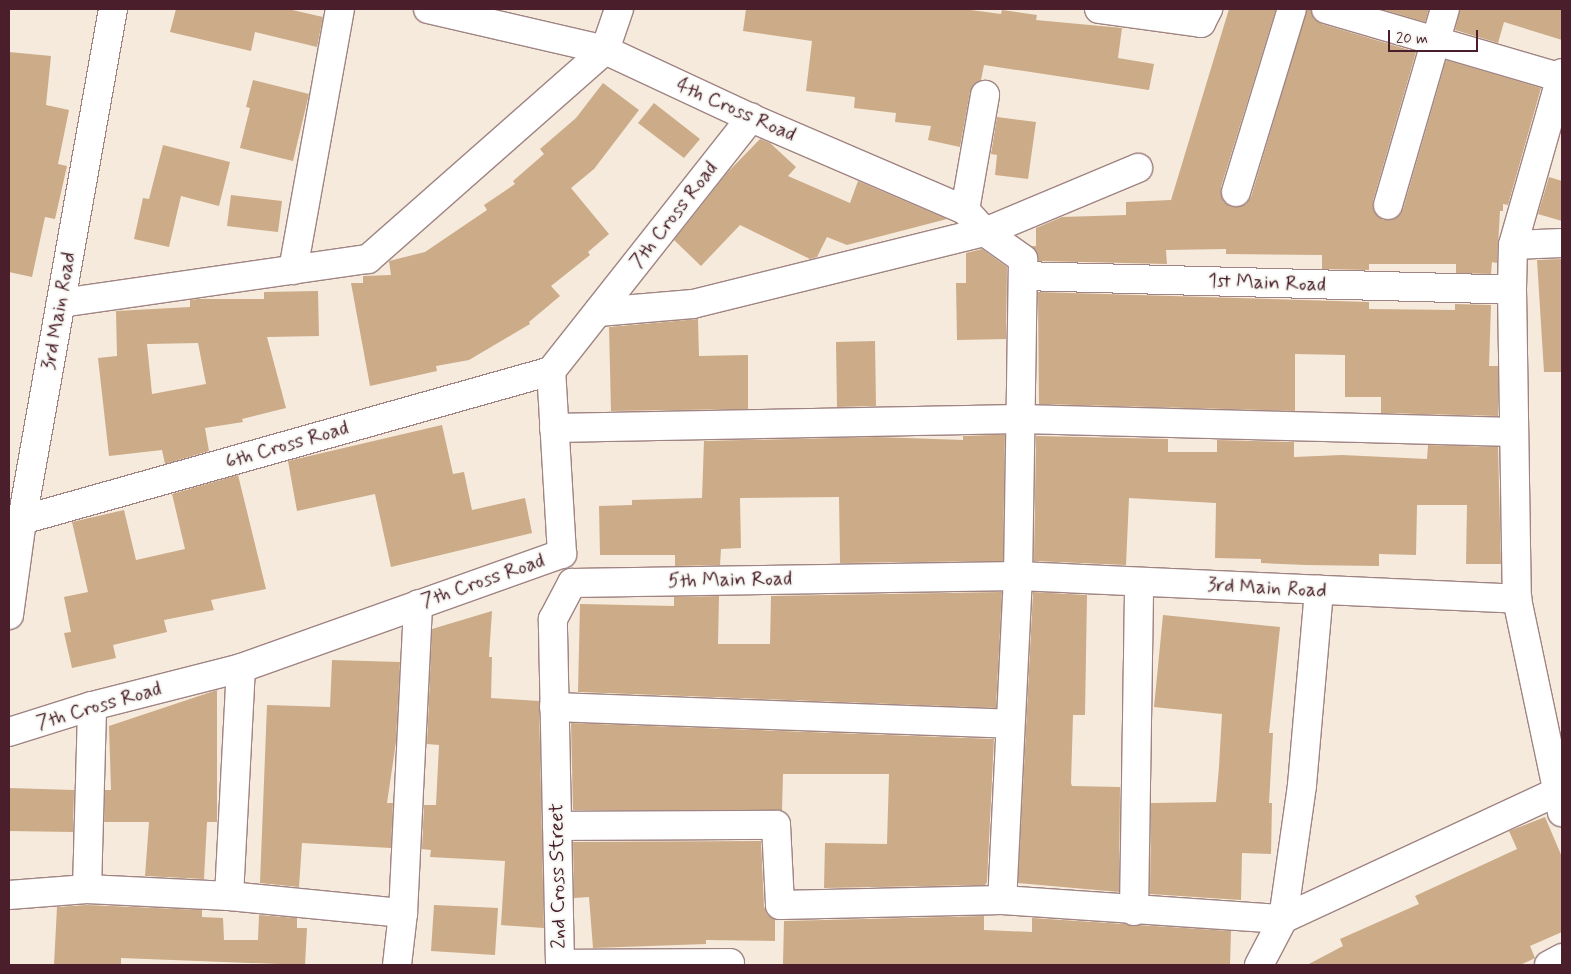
<!DOCTYPE html>
<html>
<head>
<meta charset="utf-8">
<style>
	body { margin:0 }
	#map { position:relative; width:1571px; height:974px; overflow:hidden; background:#f5eadb; font-family:Mynerve,sans-serif }
	div>[style] { position:absolute }
	[style*='--x'] { left:calc(var(--x)*1px); top:calc(var(--y)*1px); width:calc(var(--w)*1px); rotate:calc(var(--a)*1deg) }
	.building>* { inset:0; background:#ccab88 }
	.roads { filter:drop-shadow(1px 0 #a08483) drop-shadow(-1px 0 #a08483) drop-shadow(0 1px #a08483) drop-shadow(0 -1px #a08483) }
	.minor>* { height:28px; margin:-14px; padding:0 14px; transform-origin:14px; border-radius:14px; background:#fff }
	span { translate:-50% -50%; white-space:nowrap; text-align:center; line-height:1.15; -webkit-text-stroke:4px #f6f6f2; paint-order:stroke }
	.street-label { font-size:20px; color:#4a1f2b }
	.frame { position:absolute; inset:0; border:10px solid #4a1f2b; pointer-events:none }
	.scale { position:absolute; left:1388px; top:30px; width:90px; height:22px; box-sizing:border-box; border:2px solid #4a1f2b; border-top:0; padding-left:6px; font-size:15px; line-height:18px; white-space:nowrap; color:#4a1f2b; -webkit-text-stroke:4px #f6f6f2; paint-order:stroke }
</style>
</head>
<body>
<div id="map">
	<div class="building">
		<div style="clip-path:polygon(176px 9px,288px 9px,323px 17px,317px 47px,255px 32px,251px 51px,170px 32px)"></div>
		<div style="clip-path:polygon(746px 9px,963px 9px,1001px 14px,1002px 10px,1037px 15px,1036px 20px,1122px 28px,1118px 58px,1154px 64px,1149px 90px,984px 65px,981px 80px,970px 92px,960px 147px,928px 140px,931px 126px,895px 122px,896px 113px,854px 108px,855px 97px,806px 91px,812px 41px,743px 31px)"></div>
		<div style="clip-path:polygon(1229px 9px,1276px 9px,1221px 187px,1224px 202px,1232px 207px,1246px 204px,1251px 197px,1307px 9px,1311px 9px,1314px 19px,1322px 24px,1416px 52px,1373px 201px,1373px 209px,1383px 220px,1392px 220px,1403px 209px,1446px 60px,1541px 88px,1508px 205px,1503px 204px,1503px 211px,1500px 211px,1497px 263px,1492px 262px,1491px 274px,1456px 273px,1456px 264px,1369px 264px,1369px 270px,1322px 269px,1322px 255px,1226px 254px,1226px 249px,1166px 250px,1167px 264px,1039px 261px,1032px 246px,1036px 246px,1036px 228px,1062px 217px,1126px 215px,1126px 202px,1171px 200px)"></div>
		<div style="clip-path:polygon(1381px 9px,1429px 9px,1425px 22px)"></div>
		<div style="clip-path:polygon(1460px 9px,1562px 9px,1562px 40px,1504px 22px,1498px 43px,1455px 30px)"></div>
		<div style="clip-path:polygon(9px 52px,51px 56px,46px 105px,69px 110px,58px 164px,67px 166px,55px 219px,45px 217px,32px 277px,9px 272px)"></div>
		<div style="clip-path:polygon(253px 80px,309px 94px,293px 161px,240px 148px,250px 108px,246px 107px)"></div>
		<div style="clip-path:polygon(603px 83px,639px 110px,594px 169px,571px 188px,609px 234px,588px 252px,590px 255px,551px 286px,560px 296px,529px 322px,530px 324px,469px 360px,436px 366px,437px 371px,370px 386px,351px 283px,363px 283px,363px 276px,391px 275px,389px 261px,425px 252px,487px 210px,484px 205px,515px 184px,513px 181px,544px 154px,540px 149px,576px 118px)"></div>
		<div style="clip-path:polygon(654px 103px,700px 139px,684px 158px,638px 123px)"></div>
		<div style="clip-path:polygon(997px 117px,1036px 122px,1028px 179px,995px 175px,997px 155px,991px 154px)"></div>
		<div style="clip-path:polygon(760px 139px,770px 143px,796px 167px,788px 176px,850px 203px,858px 181px,947px 219px,847px 245px,827px 237px,817px 257px,810px 259px,740px 225px,701px 266px,674px 240px,727px 173px)"></div>
		<div style="clip-path:polygon(163px 145px,230px 162px,219px 206px,181px 196px,169px 247px,134px 239px,143px 198px,149px 199px)"></div>
		<div style="clip-path:polygon(1549px 177px,1562px 181px,1562px 221px,1538px 214px)"></div>
		<div style="clip-path:polygon(231px 195px,282px 201px,278px 232px,227px 226px)"></div>
		<div style="clip-path:polygon(982px 249px,1007px 267px,1006px 339px,957px 340px,956px 283px,966px 283px,966px 253px)"></div>
		<div style="clip-path:polygon(1562px 259px,1562px 372px,1544px 372px,1537px 260px)"></div>
		<div style="clip-path:polygon(evenodd,318px 291px,319px 336px,267px 337px,286px 408px,242px 419px,243px 422px,205px 428px,209px 451px,165px 464px,162px 450px,109px 456px,98px 358px,117px 356px,116px 311px,190px 307px,190px 300px,198px 299px,264px 299px,264px 292px,318px 291px,198px 343px,206px 384px,152px 394px,147px 344px,198px 343px)"></div>
		<div style="clip-path:polygon(1038px 292px,1369px 302px,1369px 309px,1455px 310px,1455px 304px,1491px 305px,1489px 366px,1498px 366px,1498px 416px,1381px 413px,1381px 397px,1345px 397px,1345px 355px,1295px 354px,1295px 411px,1039px 404px)"></div>
		<div style="clip-path:polygon(698px 319px,699px 356px,748px 355px,748px 409px,611px 411px,609px 327px)"></div>
		<div style="clip-path:polygon(875px 341px,876px 406px,837px 407px,836px 342px)"></div>
		<div style="clip-path:polygon(442px 425px,453px 474px,464px 472px,472px 510px,525px 498px,532px 533px,391px 567px,375px 494px,297px 511px,288px 461px)"></div>
		<div style="clip-path:polygon(993px 435px,1005px 435px,1003px 561px,840px 563px,839px 497px,740px 498px,741px 548px,721px 549px,720px 565px,675px 566px,675px 555px,600px 555px,599px 506px,632px 505px,632px 500px,702px 498px,704px 441px,876px 437px,963px 440px,963px 436px)"></div>
		<div style="clip-path:polygon(1036px 436px,1168px 439px,1168px 452px,1217px 452px,1217px 440px,1294px 442px,1294px 457px,1342px 455px,1427px 459px,1428px 445px,1498px 447px,1501px 564px,1466px 564px,1467px 505px,1417px 505px,1416px 555px,1379px 554px,1379px 566px,1306px 565px,1261px 563px,1261px 559px,1215px 558px,1216px 503px,1129px 498px,1126px 565px,1034px 561px)"></div>
		<div style="clip-path:polygon(238px 475px,266px 589px,211px 600px,214px 610px,164px 620px,167px 632px,113px 645px,116px 658px,72px 668px,64px 633px,71px 632px,64px 597px,88px 592px,72px 522px,124px 510px,136px 560px,185px 549px,172px 494px)"></div>
		<div style="clip-path:polygon(1002px 592px,996px 708px,578px 692px,580px 604px,674px 606px,674px 597px,719px 596px,718px 644px,770px 644px,771px 596px)"></div>
		<div style="clip-path:polygon(1033px 592px,1087px 595px,1085px 715px,1073px 715px,1071px 783px,1072px 786px,1120px 787px,1119px 892px,1018px 883px)"></div>
		<div style="clip-path:polygon(492px 611px,489px 657px,492px 657px,491px 698px,539px 701px,544px 928px,501px 925px,505px 861px,430px 857px,431px 850px,422px 849px,424px 805px,436px 805px,439px 745px,427px 744px,432px 629px)"></div>
		<div style="clip-path:polygon(1163px 615px,1280px 627px,1269px 733px,1273px 733px,1269px 803px,1272px 803px,1271px 854px,1242px 853px,1241px 900px,1150px 894px,1151px 803px,1216px 802px,1219px 767px,1222px 714px,1154px 707px)"></div>
		<div style="clip-path:polygon(332px 660px,400px 662px,396px 742px,387px 803px,393px 803px,391px 848px,302px 843px,299px 887px,260px 883px,267px 705px,330px 707px)"></div>
		<div style="clip-path:polygon(217px 690px,217px 822px,207px 822px,204px 879px,145px 876px,149px 822px,104px 822px,105px 790px,111px 790px,109px 726px)"></div>
		<div style="clip-path:polygon(571px 723px,994px 739px,987px 882px,985px 885px,824px 888px,825px 843px,887px 844px,889px 774px,783px 774px,782px 811px,573px 810px)"></div>
		<div style="clip-path:polygon(9px 788px,74px 790px,73px 832px,9px 831px)"></div>
		<div style="clip-path:polygon(1545px 817px,1562px 857px,1562px 932px,1530px 946px,1535px 958px,1520px 965px,1307px 965px,1343px 946px,1340px 939px,1419px 904px,1415px 896px,1517px 849px,1509px 831px)"></div>
		<div style="clip-path:polygon(761px 841px,764px 906px,767px 914px,775px 919px,775px 941px,706px 940px,706px 944px,593px 948px,589px 897px,574px 898px,573px 842px)"></div>
		<div style="clip-path:polygon(87px 905px,202px 910px,202px 917px,223px 918px,224px 940px,258px 940px,259px 915px,297px 918px,297px 928px,307px 928px,305px 965px,121px 958px,121px 965px,54px 965px,57px 907px)"></div>
		<div style="clip-path:polygon(434px 905px,498px 908px,495px 955px,431px 951px)"></div>
		<div style="clip-path:polygon(984px 916px,984px 930px,1032px 932px,1032px 918px,1231px 931px,1230px 965px,783px 964px,784px 921px)"></div>
	</div>
	<div class="roads">
		<div class="minor">
			<div style="--x:428;--y:9;--w:182;--a:13"></div>
			<div style="--x:605;--y:50;--w:161;--a:25"></div>
			<div style="--x:751;--y:118;--w:233;--a:23.3"></div>
			<div style="--x:965;--y:210;--w:30;--a:48"></div>
			<div style="--x:985;--y:232;--w:47;--a:35.4"></div>
			<div style="--x:1023;--y:259;--w:317;--a:90.9"></div>
			<div style="--x:1018;--y:576;--w:324;--a:92.8"></div>
			<div style="--x:1099;--y:9;--w:103;--a:7.8"></div>
			<div style="--x:1201;--y:23;--w:16;--a:-63"></div>
			<div style="--x:1326;--y:9;--w:246;--a:16.3"></div>
			<div style="--x:1562;--y:73;--w:179;--a:105.9"></div>
			<div style="--x:1513;--y:245;--w:45;--a:91.3"></div>
			<div style="--x:1512;--y:290;--w:309;--a:89.1"></div>
			<div style="--x:1517;--y:599;--w:218;--a:78.1"></div>
			<div style="--x:1236;--y:192;--w:191;--a:-73"></div>
			<div style="--x:1388;--y:205;--w:204;--a:-73.8"></div>
			<div style="--x:965;--y:210;--w:117;--a:-80.1"></div>
			<div style="--x:1513;--y:245;--w:49;--a:-2.3"></div>
			<div style="--x:293;--y:270;--w:265;--a:-79.8"></div>
			<div style="--x:1023;--y:276;--w:489;--a:1.6"></div>
			<div style="--x:61;--y:303;--w:310;--a:-8.2"></div>
			<div style="--x:368;--y:259;--w:316;--a:-41.4"></div>
			<div style="--x:605;--y:50;--w:43;--a:-71.1"></div>
			<div style="--x:598;--y:312;--w:95;--a:-4.8"></div>
			<div style="--x:693;--y:304;--w:301;--a:-13.9"></div>
			<div style="--x:985;--y:232;--w:166;--a:-22.7"></div>
			<div style="--x:554;--y:428;--w:465;--a:-1.1"></div>
			<div style="--x:1019;--y:419;--w:495;--a:1.5"></div>
			<div style="--x:22;--y:520;--w:550;--a:-15.73"></div>
			<div style="--x:9;--y:615;--w:96;--a:-82.2"></div>
			<div style="--x:22;--y:520;--w:519;--a:-79.9"></div>
			<div style="--x:554;--y:707;--w:456;--a:2.1"></div>
			<div style="--x:9;--y:732;--w:87;--a:-17.4"></div>
			<div style="--x:92;--y:706;--w:154;--a:-14.3"></div>
			<div style="--x:241;--y:668;--w:341;--a:-19.6"></div>
			<div style="--x:562;--y:554;--w:183;--a:-93.4"></div>
			<div style="--x:551;--y:371;--w:323;--a:-51.7"></div>
			<div style="--x:557;--y:826;--w:219;--a:-0.3"></div>
			<div style="--x:776;--y:825;--w:80;--a:87.1"></div>
			<div style="--x:780;--y:905;--w:222;--a:-1.3"></div>
			<div style="--x:1002;--y:900;--w:282;--a:3.9"></div>
			<div style="--x:1283;--y:919;--w:302;--a:-24.9"></div>
			<div style="--x:87;--y:889;--w:183;--a:-88.4"></div>
			<div style="--x:9;--y:895;--w:78;--a:-4.4"></div>
			<div style="--x:87;--y:889;--w:142;--a:2.8"></div>
			<div style="--x:229;--y:896;--w:175;--a:5.6"></div>
			<div style="--x:229;--y:896;--w:228;--a:-87"></div>
			<div style="--x:1134;--y:911;--w:329;--a:-89.1"></div>
			<div style="--x:730;--y:963;--w:170;--a:179.7"></div>
			<div style="--x:560;--y:964;--w:345;--a:-91.2"></div>
			<div style="--x:553;--y:619;--w:41;--a:-62.2"></div>
			<div style="--x:572;--y:583;--w:446;--a:-0.9"></div>
			<div style="--x:1018;--y:576;--w:500;--a:2.6"></div>
			<div style="--x:397;--y:965;--w:52;--a:-83.4"></div>
			<div style="--x:403;--y:913;--w:309;--a:-87.2"></div>
			<div style="--x:1259;--y:965;--w:52;--a:-62.4"></div>
			<div style="--x:1283;--y:919;--w:135;--a:-81.9"></div>
			<div style="--x:1302;--y:785;--w:196;--a:-85"></div>
			<div style="--x:1549;--y:965;--w:15;--a:-28"></div>
		</div>
	</div>
	<div class="street-label">
		<span style="left:736px;top:110px;rotate:24deg">4th Cross Road</span>
		<span style="left:674px;top:215px;rotate:-52deg">7th Cross Road</span>
		<span style="left:1267px;top:283px;rotate:2deg">1st Main Road</span>
		<span style="left:59px;top:311px;rotate:-80deg">3rd Main Road</span>
		<span style="left:287px;top:445px;rotate:-16deg">6th Cross Road</span>
		<span style="left:730px;top:580px;rotate:-1deg">5th Main Road</span>
		<span style="left:483px;top:581px;rotate:-19deg">7th Cross Road</span>
		<span style="left:1267px;top:588px;rotate:3deg">3rd Main Road</span>
		<span style="left:99px;top:706px;rotate:-16deg">7th Cross Road</span>
		<span style="left:558px;top:876px;rotate:-91deg">2nd Cross Street</span>
	</div>
	<div class="frame"></div>
	<div class="scale">20 m</div>
</div>
</body>
</html>
